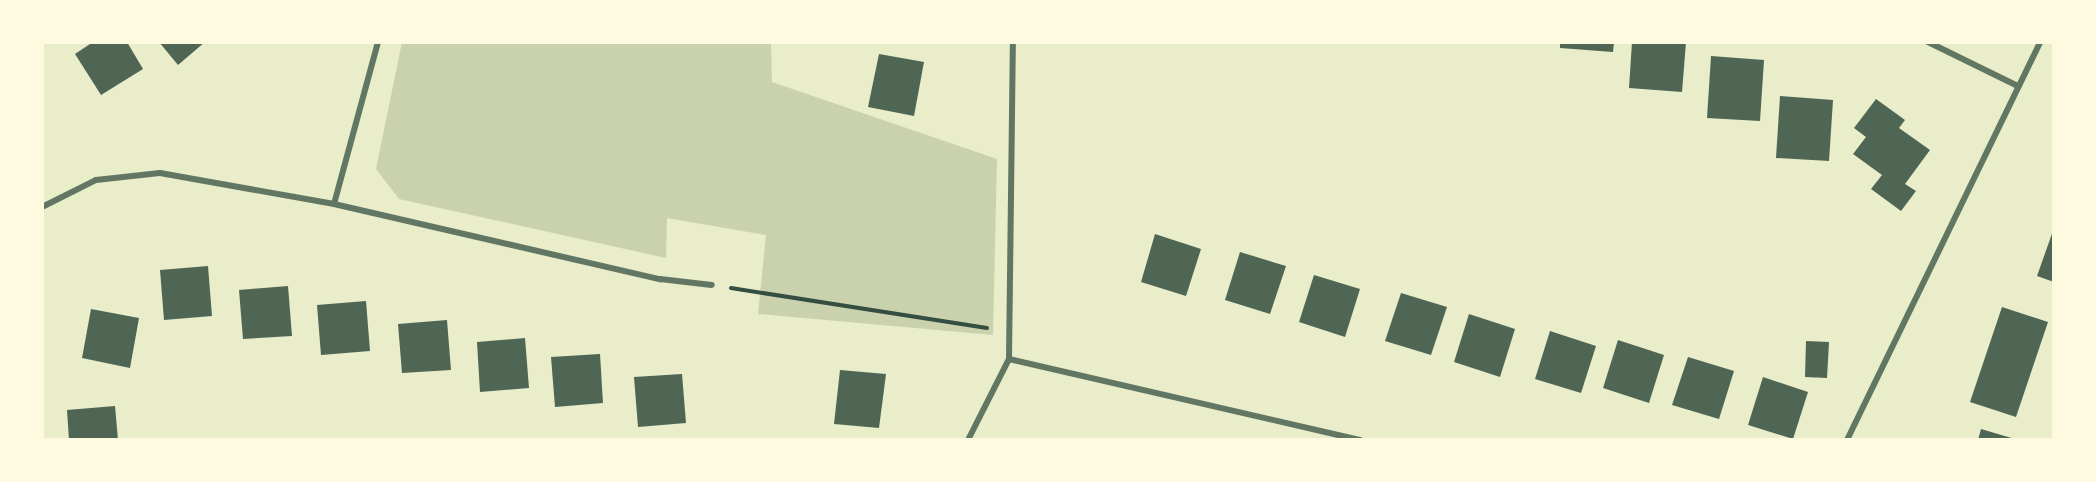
<!DOCTYPE html>
<html>
<head>
<meta charset="utf-8">
<style>
	body { margin:0 }
	#map { position:relative; width:2096px; height:482px; overflow:hidden; background:#e9edc9; font-family:"Space Grotesk",sans-serif }
	div>[style] { position:absolute }
	[style*='--x'] { left:calc(var(--x)*1px); top:calc(var(--y)*1px); width:calc(var(--w)*1px); rotate:calc(var(--a)*1deg) }
	.green>* { inset:0; background:#cad2ad }
	.building>* { inset:0; background:#4f6655 }
	.path>* { height:4px; margin:-2px; padding:0 2px; transform-origin:2px; border-radius:2px; background:#344e41 }
	.minor>* { height:6px; margin:-3px; padding:0 3px; transform-origin:3px; border-radius:3px; background:#617663 }
	span { translate:-50% -50%; white-space:nowrap; text-align:center; line-height:1.15; -webkit-text-stroke:5px #fefae0; paint-order:stroke }
	.frame { position:absolute; inset:0; border:44px solid #fefae0; pointer-events:none }
</style>
</head>
<body>
<div id="map">
	<div class="green">
		<div style="clip-path:polygon(402px 42px,771px 42px,772px 82px,997px 159px,993px 335px,758px 314px,766px 235px,667px 218px,666px 258px,399px 199px,376px 169px)"></div>
	</div>
	<div class="building">
		<div style="clip-path:polygon(93px 42px,127px 42px,143px 69px,101px 95px,75px 54px)"></div>
		<div style="clip-path:polygon(159px 42px,205px 42px,178px 65px)"></div>
		<div style="clip-path:polygon(1560px 42px,1614px 42px,1613px 52px,1560px 48px)"></div>
		<div style="clip-path:polygon(1632px 42px,1686px 42px,1682px 92px,1629px 88px)"></div>
		<div style="clip-path:polygon(879px 54px,924px 62px,914px 116px,868px 107px)"></div>
		<div style="clip-path:polygon(1711px 56px,1764px 60px,1760px 121px,1707px 118px)"></div>
		<div style="clip-path:polygon(1780px 96px,1833px 100px,1829px 161px,1776px 158px)"></div>
		<div style="clip-path:polygon(1876px 99px,1905px 120px,1899px 128px,1930px 150px,1905px 184px,1916px 191px,1901px 211px,1871px 189px,1882px 175px,1853px 154px,1866px 137px,1854px 128px)"></div>
		<div style="clip-path:polygon(2054px 228px,2054px 282px,2037px 276px)"></div>
		<div style="clip-path:polygon(1155px 234px,1201px 249px,1186px 296px,1141px 282px)"></div>
		<div style="clip-path:polygon(1240px 252px,1286px 266px,1270px 314px,1225px 300px)"></div>
		<div style="clip-path:polygon(208px 266px,212px 316px,164px 320px,160px 270px)"></div>
		<div style="clip-path:polygon(1314px 275px,1360px 289px,1345px 337px,1299px 322px)"></div>
		<div style="clip-path:polygon(288px 286px,292px 336px,243px 339px,239px 290px)"></div>
		<div style="clip-path:polygon(1401px 293px,1447px 307px,1431px 355px,1385px 341px)"></div>
		<div style="clip-path:polygon(366px 301px,370px 351px,321px 355px,317px 305px)"></div>
		<div style="clip-path:polygon(2002px 307px,2048px 322px,2016px 417px,1970px 402px)"></div>
		<div style="clip-path:polygon(91px 309px,139px 318px,130px 368px,82px 358px)"></div>
		<div style="clip-path:polygon(1469px 314px,1515px 329px,1500px 377px,1454px 362px)"></div>
		<div style="clip-path:polygon(447px 320px,451px 370px,402px 373px,398px 324px)"></div>
		<div style="clip-path:polygon(1550px 331px,1596px 346px,1581px 393px,1535px 379px)"></div>
		<div style="clip-path:polygon(525px 338px,529px 388px,480px 392px,477px 342px)"></div>
		<div style="clip-path:polygon(1618px 340px,1664px 355px,1649px 403px,1603px 388px)"></div>
		<div style="clip-path:polygon(1806px 341px,1829px 342px,1827px 378px,1805px 377px)"></div>
		<div style="clip-path:polygon(600px 354px,603px 403px,555px 407px,551px 357px)"></div>
		<div style="clip-path:polygon(1688px 357px,1734px 371px,1719px 419px,1672px 405px)"></div>
		<div style="clip-path:polygon(840px 370px,886px 374px,879px 428px,834px 424px)"></div>
		<div style="clip-path:polygon(682px 374px,686px 423px,638px 427px,634px 377px)"></div>
		<div style="clip-path:polygon(1763px 377px,1808px 392px,1793px 439px,1748px 425px)"></div>
		<div style="clip-path:polygon(115px 406px,118px 440px,69px 440px,67px 410px)"></div>
		<div style="clip-path:polygon(1981px 429px,2015px 439px,2014px 440px,1978px 440px)"></div>
	</div>
	<div class="path">
		<div style="--x:731;--y:288;--w:259;--a:8.9"></div>
	</div>
	<div class="minor">
		<div style="--x:1928;--y:42;--w:100;--a:26.1"></div>
		<div style="--x:334;--y:204;--w:168;--a:-74.8"></div>
		<div style="--x:42;--y:207;--w:60;--a:-26.6"></div>
		<div style="--x:96;--y:180;--w:64;--a:-6.2"></div>
		<div style="--x:160;--y:173;--w:177;--a:10.1"></div>
		<div style="--x:334;--y:204;--w:335;--a:13"></div>
		<div style="--x:660;--y:279;--w:52;--a:6.6"></div>
		<div style="--x:1009;--y:359;--w:361;--a:13"></div>
		<div style="--x:968;--y:440;--w:91;--a:-63.2"></div>
		<div style="--x:1009;--y:359;--w:317;--a:-89.3"></div>
		<div style="--x:1847;--y:440;--w:442;--a:-64.1"></div>
	</div>
	<div class="frame"></div>
</div>
</body>
</html>
